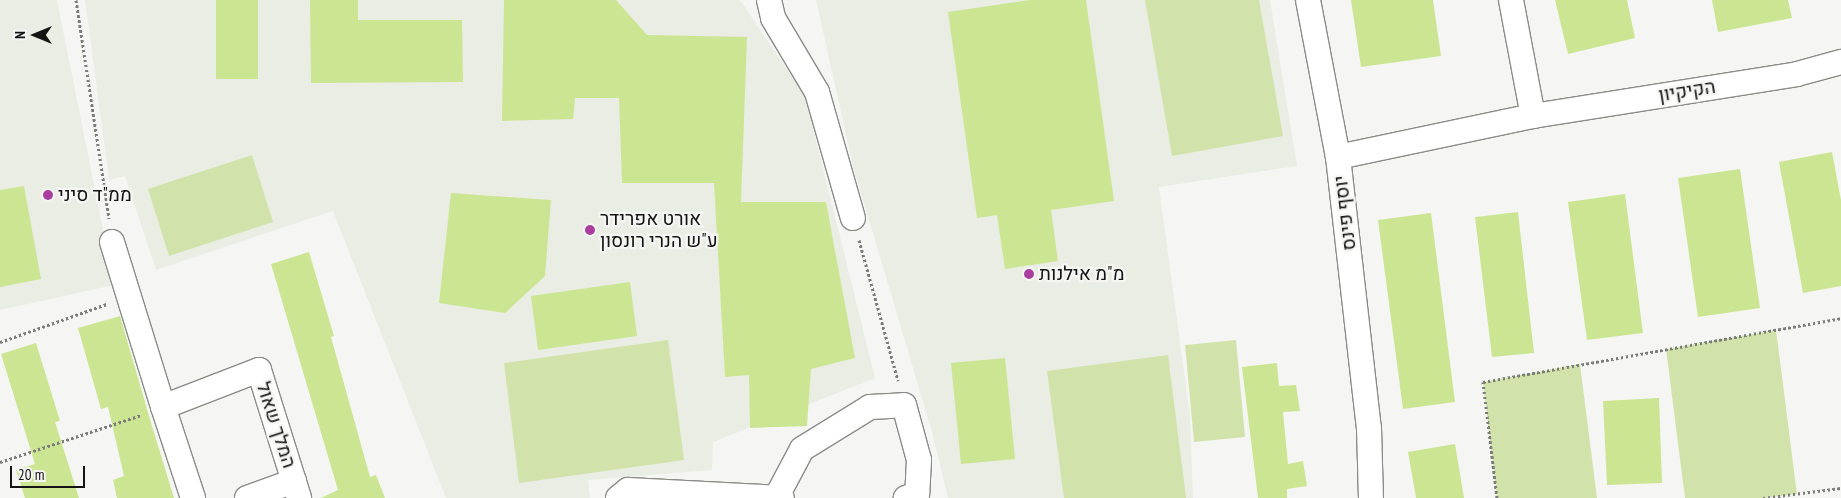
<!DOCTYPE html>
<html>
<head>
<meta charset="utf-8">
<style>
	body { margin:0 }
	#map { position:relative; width:1841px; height:498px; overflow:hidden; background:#f5f6f3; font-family:"PT Sans Narrow",Heebo,sans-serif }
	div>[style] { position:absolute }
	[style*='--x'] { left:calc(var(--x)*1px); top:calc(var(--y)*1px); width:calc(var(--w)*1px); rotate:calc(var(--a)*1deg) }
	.built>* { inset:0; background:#eaede3 }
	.green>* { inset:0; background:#d1e3aa }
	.building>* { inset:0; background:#cce593 }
	.path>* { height:3px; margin-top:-1.5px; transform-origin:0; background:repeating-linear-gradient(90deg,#7c7d7b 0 2.5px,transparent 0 5px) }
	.roads { filter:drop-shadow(1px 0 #8b8c89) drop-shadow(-1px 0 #8b8c89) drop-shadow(0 1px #8b8c89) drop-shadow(0 -1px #8b8c89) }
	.minor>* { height:24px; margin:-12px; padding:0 12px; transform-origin:12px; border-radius:12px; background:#fff }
	.dots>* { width:14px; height:14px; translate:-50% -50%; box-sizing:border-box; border:2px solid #f5f6f3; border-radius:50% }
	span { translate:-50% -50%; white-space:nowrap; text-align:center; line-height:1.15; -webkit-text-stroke:4.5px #f5f6f3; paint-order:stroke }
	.street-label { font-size:19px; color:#131413 }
	.poi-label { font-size:19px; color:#131413 }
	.left { translate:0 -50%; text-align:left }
	.north { position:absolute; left:10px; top:10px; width:50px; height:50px; -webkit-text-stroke:4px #f5f6f3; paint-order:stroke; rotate:270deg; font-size:14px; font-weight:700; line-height:20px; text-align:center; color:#131413 }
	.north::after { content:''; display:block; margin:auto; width:18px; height:22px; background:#131413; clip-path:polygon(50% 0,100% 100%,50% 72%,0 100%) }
	.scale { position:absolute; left:10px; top:466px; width:75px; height:22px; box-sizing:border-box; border:2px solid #131413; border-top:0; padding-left:6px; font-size:15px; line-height:18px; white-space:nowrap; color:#131413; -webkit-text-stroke:4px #f5f6f3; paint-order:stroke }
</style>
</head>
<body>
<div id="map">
	<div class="built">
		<div style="clip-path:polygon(0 0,57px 0,106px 244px,119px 284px,0 310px)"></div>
		<div style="clip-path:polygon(85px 0,740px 0,805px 96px,875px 378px,713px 442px,712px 470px,588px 480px,590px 498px,446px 498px,333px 211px,156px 270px,125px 176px,109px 180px)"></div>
		<div style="clip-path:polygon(816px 0,1270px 0,1297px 166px,1159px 187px,1190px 416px,1193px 498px,948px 498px,932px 432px,853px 166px)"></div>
	</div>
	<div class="green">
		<div style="clip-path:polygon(1145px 0,1259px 0,1283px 136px,1172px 156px)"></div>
		<div style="clip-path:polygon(252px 155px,273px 222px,169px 256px,148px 189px)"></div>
		<div style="clip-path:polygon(1776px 330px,1797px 494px,1763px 498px,1685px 498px,1666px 349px)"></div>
		<div style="clip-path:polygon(668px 340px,684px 460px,519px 483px,504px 363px)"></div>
		<div style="clip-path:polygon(1236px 340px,1245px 437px,1194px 442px,1185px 345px)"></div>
		<div style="clip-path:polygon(1168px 355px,1186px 498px,1064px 498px,1047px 371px)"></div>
		<div style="clip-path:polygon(1580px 364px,1597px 498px,1497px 498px,1483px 382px)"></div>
	</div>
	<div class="building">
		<div style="clip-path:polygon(216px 0,258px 0,258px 79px,216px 79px)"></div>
		<div style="clip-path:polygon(310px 0,358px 0,358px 20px,462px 20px,463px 82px,311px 83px)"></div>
		<div style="clip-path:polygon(504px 0,616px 0,647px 35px,747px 37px,741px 202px,826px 202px,855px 358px,811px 369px,807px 426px,750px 428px,749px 375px,725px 377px,714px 183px,622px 183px,619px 98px,575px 98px,573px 119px,502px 121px)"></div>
		<div style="clip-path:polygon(1030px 0,1086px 0,1114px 201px,1051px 210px,1058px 261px,1005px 269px,997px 215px,977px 218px,948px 12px)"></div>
		<div style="clip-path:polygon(1351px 0,1433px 0,1441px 56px,1361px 67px)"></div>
		<div style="clip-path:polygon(1555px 0,1627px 0,1635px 38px,1568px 54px)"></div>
		<div style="clip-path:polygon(1712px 0,1788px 0,1792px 18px,1718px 32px)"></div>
		<div style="clip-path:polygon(1832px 152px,1841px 200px,1841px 286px,1803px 293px,1779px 162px)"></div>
		<div style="clip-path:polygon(1740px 169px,1760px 308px,1698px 317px,1678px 178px)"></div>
		<div style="clip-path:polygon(24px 186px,41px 279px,0 287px,0 190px)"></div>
		<div style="clip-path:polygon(451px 193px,551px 200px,545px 276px,505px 313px,439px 303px)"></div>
		<div style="clip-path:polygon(1625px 194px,1643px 333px,1587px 340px,1568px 202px)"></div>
		<div style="clip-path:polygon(1518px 212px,1534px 353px,1492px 357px,1475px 217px)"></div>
		<div style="clip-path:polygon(1431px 213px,1455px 402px,1403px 409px,1378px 220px)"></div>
		<div style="clip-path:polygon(309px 252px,334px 336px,331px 337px,370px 477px,376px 475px,385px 498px,321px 498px,338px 490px,271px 264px)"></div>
		<div style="clip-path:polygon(630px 282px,637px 336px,538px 350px,531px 296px)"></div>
		<div style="clip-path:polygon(120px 316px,152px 426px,174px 498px,117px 498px,113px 480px,124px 476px,108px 407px,101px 409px,78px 328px)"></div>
		<div style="clip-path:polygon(36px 343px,60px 421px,55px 422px,79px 498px,25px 498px,16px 470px,35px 464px,1px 354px)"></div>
		<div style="clip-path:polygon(1005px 358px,1015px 459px,961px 464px,951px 363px)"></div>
		<div style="clip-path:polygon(1277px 363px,1279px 386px,1296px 385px,1300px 411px,1283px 412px,1288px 464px,1303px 461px,1307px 486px,1287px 489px,1287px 498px,1258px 498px,1242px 367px)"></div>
		<div style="clip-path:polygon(1659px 398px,1662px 483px,1607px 485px,1603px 401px)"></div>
		<div style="clip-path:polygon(1455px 444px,1464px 498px,1416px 498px,1408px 452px)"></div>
	</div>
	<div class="path">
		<div style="--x:76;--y:0;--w:221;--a:81.4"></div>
		<div style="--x:859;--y:240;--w:146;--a:74.5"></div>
		<div style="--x:0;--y:342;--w:114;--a:-19.6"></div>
		<div style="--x:0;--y:462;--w:149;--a:-18.4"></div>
		<div style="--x:1497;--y:498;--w:117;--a:-96.9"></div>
		<div style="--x:1483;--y:382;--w:364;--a:-10.1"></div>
		<div style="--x:1763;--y:498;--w:79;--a:-7.3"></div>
	</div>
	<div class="roads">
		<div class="minor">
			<div style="--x:769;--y:0;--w:18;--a:77"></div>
			<div style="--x:773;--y:18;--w:86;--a:59.3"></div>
			<div style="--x:817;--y:92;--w:131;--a:74.1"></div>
			<div style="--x:1308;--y:0;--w:160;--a:79.2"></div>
			<div style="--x:1338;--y:157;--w:273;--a:83.5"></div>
			<div style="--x:1369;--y:428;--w:70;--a:88.4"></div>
			<div style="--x:1511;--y:0;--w:118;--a:79.3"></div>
			<div style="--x:1338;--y:157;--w:199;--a:-11.9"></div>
			<div style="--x:1533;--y:116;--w:267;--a:-9"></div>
			<div style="--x:1797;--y:74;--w:46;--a:-15.3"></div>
			<div style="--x:112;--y:242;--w:173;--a:72.8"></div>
			<div style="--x:193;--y:498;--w:96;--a:-108.2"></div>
			<div style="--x:163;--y:407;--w:103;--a:-21.1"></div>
			<div style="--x:259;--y:370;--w:134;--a:72.6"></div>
			<div style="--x:247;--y:498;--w:50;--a:-19.9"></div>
			<div style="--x:618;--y:498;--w:13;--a:-39"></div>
			<div style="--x:628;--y:490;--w:154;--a:3"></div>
			<div style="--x:776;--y:498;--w:55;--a:-62"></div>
			<div style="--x:802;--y:449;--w:80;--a:-31.7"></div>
			<div style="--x:870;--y:407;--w:34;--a:-3"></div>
			<div style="--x:904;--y:405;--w:57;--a:74.7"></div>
			<div style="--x:919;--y:460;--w:34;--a:93"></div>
			<div style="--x:917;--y:494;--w:12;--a:160"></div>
		</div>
	</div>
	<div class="dots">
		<div style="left:48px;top:195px;background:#aa3e9e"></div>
		<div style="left:590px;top:230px;background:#aa3e9e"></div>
		<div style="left:1029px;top:274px;background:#aa3e9e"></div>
	</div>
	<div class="street-label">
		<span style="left:1687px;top:91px;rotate:-9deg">הקיקיון</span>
		<span style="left:1345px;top:213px;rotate:-97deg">יוסף פינס</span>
		<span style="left:276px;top:425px;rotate:72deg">המלך שאול</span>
	</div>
	<div class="poi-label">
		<span class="left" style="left:58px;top:195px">ממ"ד סיני</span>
		<span class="left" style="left:600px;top:230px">אורט אפרידר<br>ע"ש הנרי רונסון</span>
		<span class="left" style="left:1039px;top:274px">מ"מ אילנות</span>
	</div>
	<div class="north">N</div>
	<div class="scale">20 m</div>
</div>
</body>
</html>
